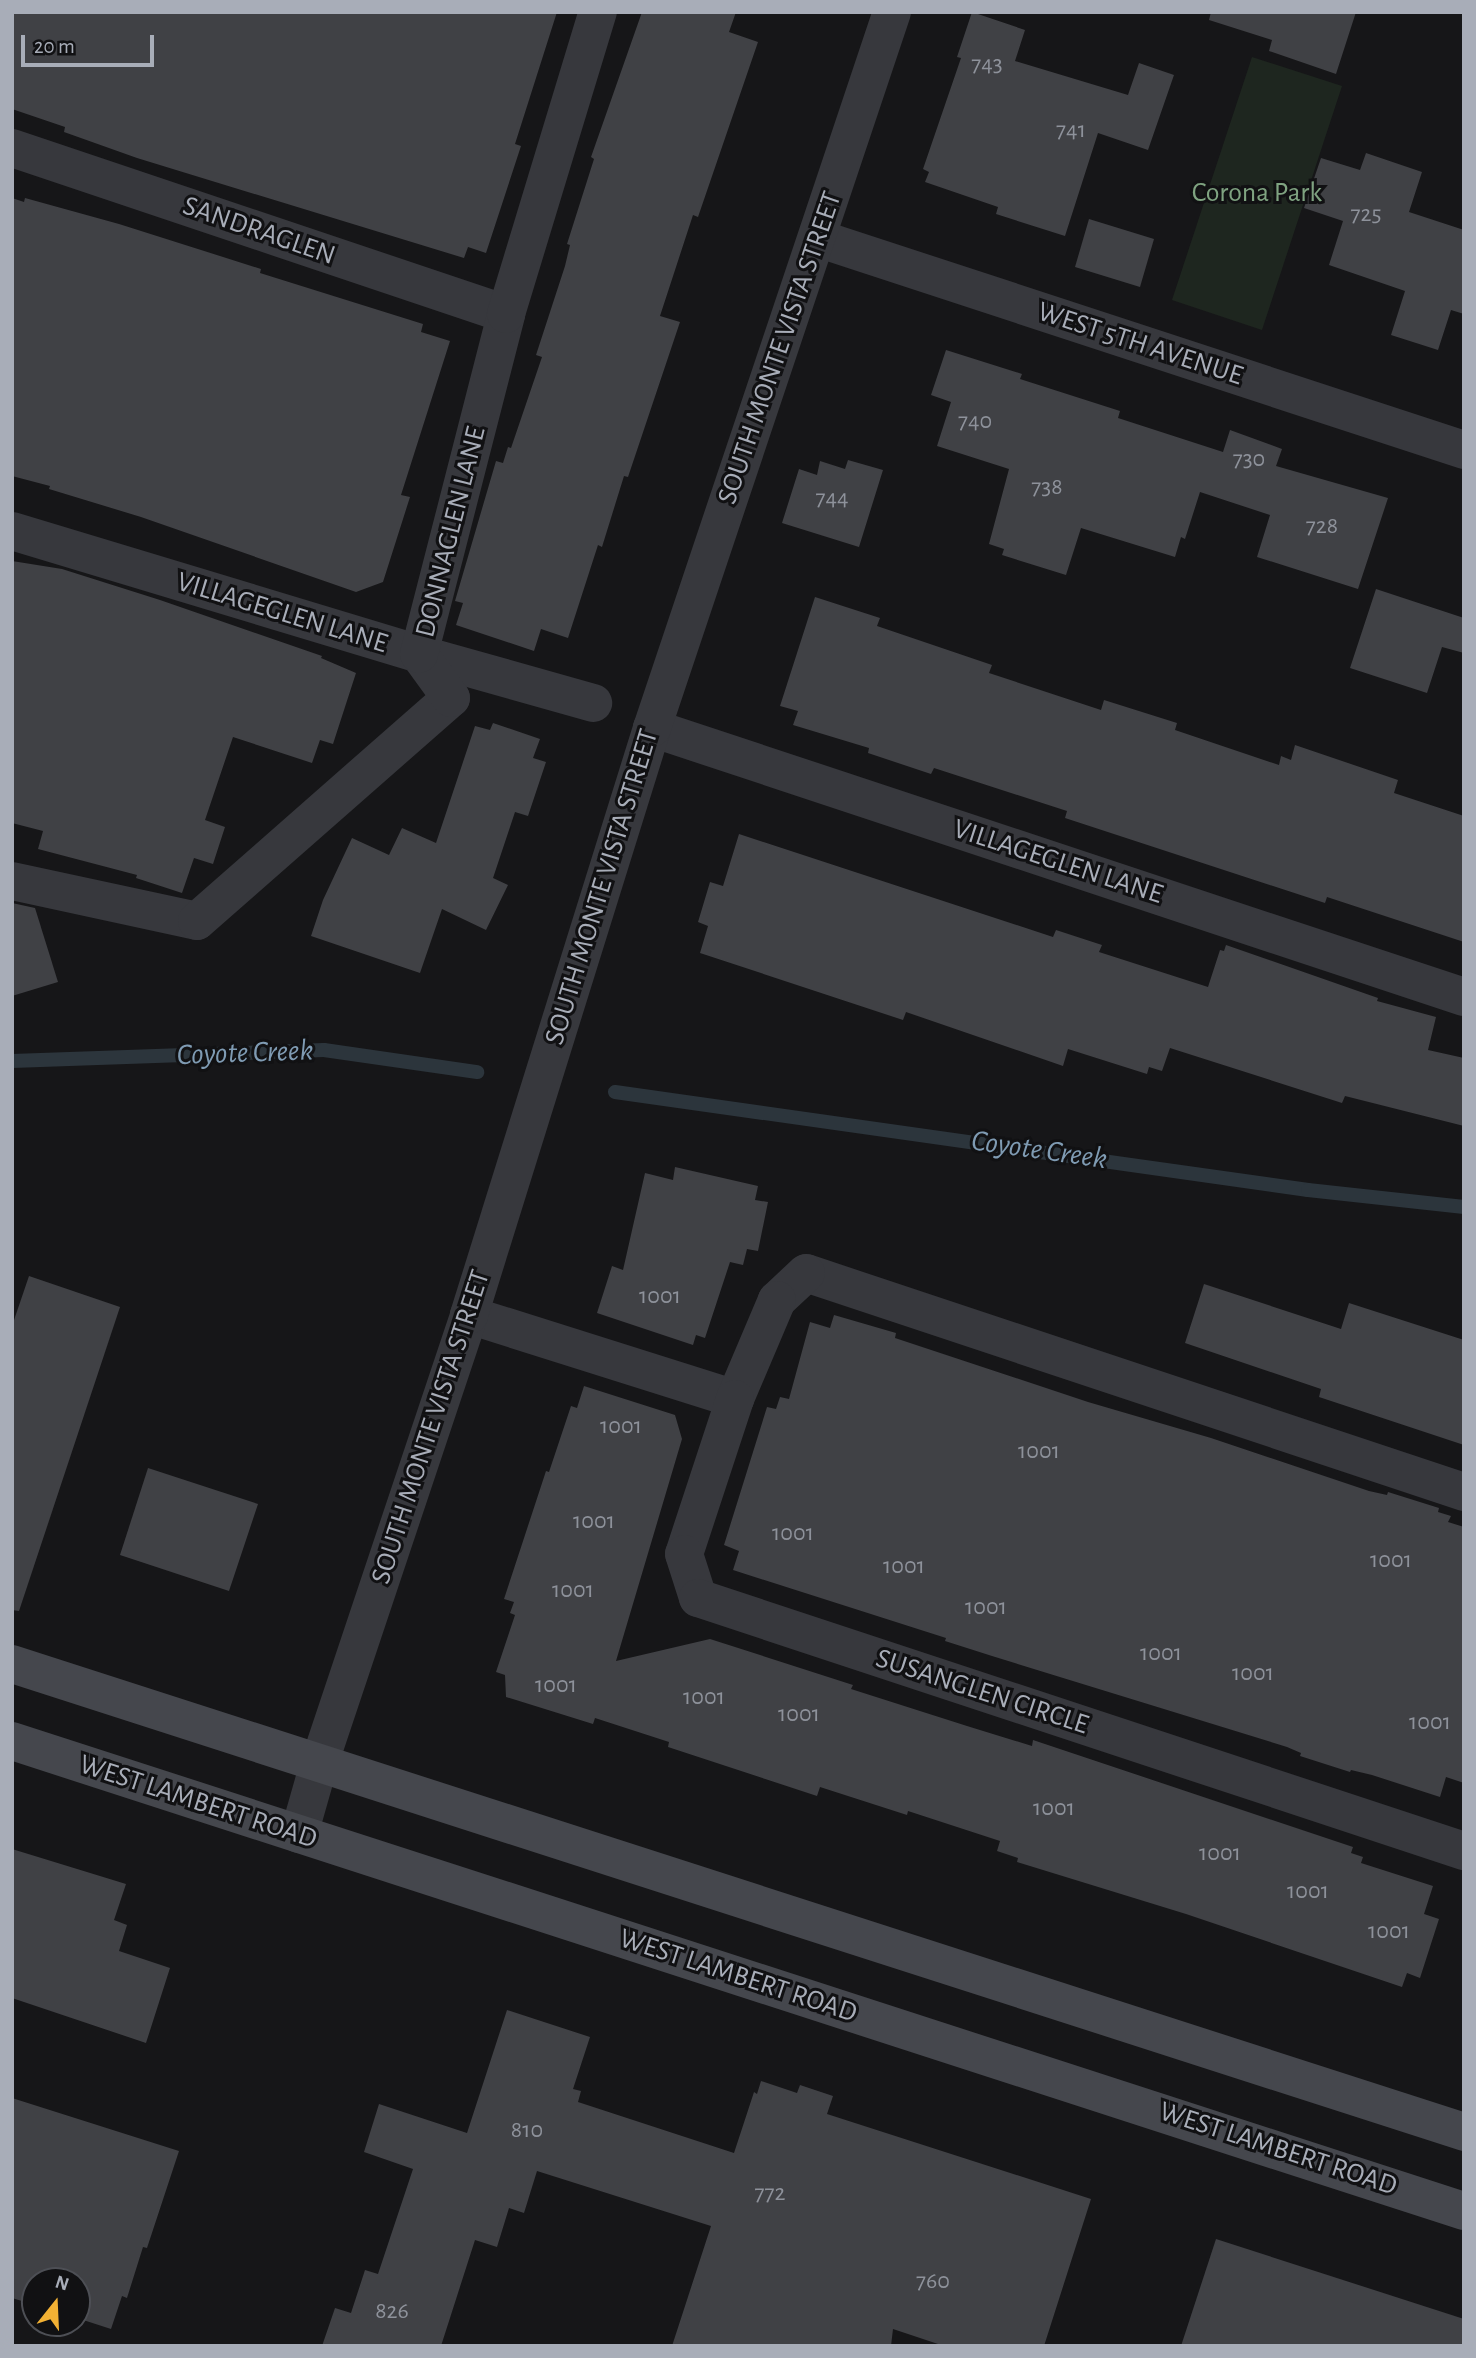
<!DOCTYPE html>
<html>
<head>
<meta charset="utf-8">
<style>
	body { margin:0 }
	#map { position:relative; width:1476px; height:2358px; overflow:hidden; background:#161618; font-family:"Alegreya Sans",sans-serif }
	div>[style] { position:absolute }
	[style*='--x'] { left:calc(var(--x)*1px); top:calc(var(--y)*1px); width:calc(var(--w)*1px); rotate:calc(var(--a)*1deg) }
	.green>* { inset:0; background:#1e261f }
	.stream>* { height:14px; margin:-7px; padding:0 7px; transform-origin:7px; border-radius:7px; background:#2c353c }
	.building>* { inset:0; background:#404145 }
	.street>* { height:38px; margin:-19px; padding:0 19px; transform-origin:19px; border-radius:19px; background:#37383d }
	.secondary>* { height:38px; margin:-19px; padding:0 19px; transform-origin:19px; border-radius:19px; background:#45474d }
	span { translate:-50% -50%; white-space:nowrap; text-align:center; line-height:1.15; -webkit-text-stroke:6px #111113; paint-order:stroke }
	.number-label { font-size:24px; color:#8e929b }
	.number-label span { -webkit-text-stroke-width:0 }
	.park-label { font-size:28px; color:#7fa381 }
	.street-label { font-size:28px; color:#a8adb8 }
	.water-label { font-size:30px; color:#7f9bb3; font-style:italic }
	.frame { position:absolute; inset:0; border:14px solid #a8adb8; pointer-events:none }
	.north { position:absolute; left:21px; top:2267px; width:70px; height:70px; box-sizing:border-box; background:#111113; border:2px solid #4d4f55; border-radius:50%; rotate:18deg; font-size:19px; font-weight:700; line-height:28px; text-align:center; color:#a8adb8 }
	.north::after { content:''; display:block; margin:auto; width:24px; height:32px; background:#f2b134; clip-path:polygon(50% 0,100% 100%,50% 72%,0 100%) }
	.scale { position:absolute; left:21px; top:35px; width:133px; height:32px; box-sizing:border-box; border:4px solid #a8adb8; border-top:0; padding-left:9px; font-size:21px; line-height:24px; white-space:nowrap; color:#a8adb8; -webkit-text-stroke:5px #111113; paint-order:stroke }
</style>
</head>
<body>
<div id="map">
	<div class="green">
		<div style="clip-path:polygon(1252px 57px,1342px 86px,1262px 330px,1172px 300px)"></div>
	</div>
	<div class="stream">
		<div style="--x:12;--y:1061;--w:312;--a:-2"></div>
		<div style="--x:324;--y:1050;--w:155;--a:8.2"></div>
		<div style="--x:615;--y:1092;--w:700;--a:8.05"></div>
		<div style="--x:1308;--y:1190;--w:157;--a:6.2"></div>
	</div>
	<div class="building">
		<div style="clip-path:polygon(12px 12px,557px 12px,515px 144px,521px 146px,486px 253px,468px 247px,464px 258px,137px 158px,64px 132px,65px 127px,12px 109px)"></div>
		<div style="clip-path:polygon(642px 12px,736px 12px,729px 32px,758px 42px,698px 217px,693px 215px,660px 316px,680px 322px,628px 477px,624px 476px,602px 547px,598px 545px,568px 638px,541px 629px,534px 651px,456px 625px,463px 603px,455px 601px,496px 461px,503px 463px,508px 447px,511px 448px,542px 357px,536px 355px,565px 266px,570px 245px,567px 244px,594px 159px,591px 157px)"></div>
		<div style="clip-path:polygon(972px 12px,1025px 30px,1015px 61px,1128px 95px,1139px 63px,1174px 75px,1148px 150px,1098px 133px,1065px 236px,996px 214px,998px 207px,925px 182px,929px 172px,923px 169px,961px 58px,957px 57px)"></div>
		<div style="clip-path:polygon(1211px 12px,1356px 12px,1336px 74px,1269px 51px,1272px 40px,1209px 20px)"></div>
		<div style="clip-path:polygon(1366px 153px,1422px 172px,1409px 212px,1464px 230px,1464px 314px,1451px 310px,1438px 350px,1391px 335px,1405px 291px,1329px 265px,1343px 221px,1304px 208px,1321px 158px,1360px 170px)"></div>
		<div style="clip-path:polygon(12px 198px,24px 202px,25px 198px,119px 224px,261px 269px,260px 273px,423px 324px,421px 332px,450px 341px,401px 495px,410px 497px,383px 582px,356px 592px,141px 517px,49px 489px,50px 486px,12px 476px)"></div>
		<div style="clip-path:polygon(1089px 219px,1154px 239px,1140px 287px,1075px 267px)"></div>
		<div style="clip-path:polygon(946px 350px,1022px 374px,1020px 379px,1120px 411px,1118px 418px,1223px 452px,1230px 430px,1282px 449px,1276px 466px,1388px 498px,1358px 589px,1257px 557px,1270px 515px,1200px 492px,1185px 539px,1181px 537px,1175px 557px,1081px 528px,1066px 575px,1002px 555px,1004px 549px,989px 544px,1009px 469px,937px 446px,951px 402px,931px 395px)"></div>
		<div style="clip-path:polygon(848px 460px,883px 470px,859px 547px,782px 523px,799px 469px,817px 475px,820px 461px,845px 469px)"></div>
		<div style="clip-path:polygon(12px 561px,62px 569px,160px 600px,322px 656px,321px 658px,356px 673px,333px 744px,320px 740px,312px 763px,233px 737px,205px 820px,225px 827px,213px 864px,194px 858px,182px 893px,136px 878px,137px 875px,38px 849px,43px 831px,12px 823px)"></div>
		<div style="clip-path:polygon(1376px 589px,1464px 618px,1464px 653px,1442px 647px,1427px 693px,1350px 668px)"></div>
		<div style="clip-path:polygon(815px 597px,880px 618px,877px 626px,992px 665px,989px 673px,1101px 710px,1104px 700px,1177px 723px,1175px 730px,1279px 765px,1281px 756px,1291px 760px,1295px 745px,1398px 780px,1394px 793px,1464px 816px,1464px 942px,1327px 897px,1325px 903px,1065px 818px,1067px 811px,934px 768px,931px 774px,868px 753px,869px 748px,793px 725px,798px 711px,780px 706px)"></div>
		<div style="clip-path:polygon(493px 723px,540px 739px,533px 758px,546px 762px,528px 816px,515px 812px,493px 878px,508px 885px,486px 930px,442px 909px,420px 973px,311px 936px,323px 900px,352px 838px,389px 855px,402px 828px,436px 843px,475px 726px,490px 730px)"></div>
		<div style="clip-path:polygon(739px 834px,1053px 937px,1056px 930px,1102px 945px,1099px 952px,1208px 987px,1220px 950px,1224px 951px,1226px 945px,1378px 998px,1377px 1001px,1436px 1017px,1428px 1050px,1464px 1058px,1464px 1126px,1345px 1096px,1342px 1103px,1170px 1048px,1162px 1071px,1149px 1067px,1147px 1074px,1068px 1049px,1063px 1066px,906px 1012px,903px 1020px,700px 953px,708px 926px,698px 922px,710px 882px,723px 886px)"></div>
		<div style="clip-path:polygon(12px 903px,35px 908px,58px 982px,12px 996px)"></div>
		<div style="clip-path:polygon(675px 1167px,758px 1186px,755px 1200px,768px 1202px,758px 1251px,747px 1249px,743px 1265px,730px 1262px,705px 1338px,696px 1335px,693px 1345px,597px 1313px,612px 1266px,623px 1270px,645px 1173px,673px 1180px)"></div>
		<div style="clip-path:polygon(29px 1276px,120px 1307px,19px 1611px,12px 1610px,12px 1326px)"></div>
		<div style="clip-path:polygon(1204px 1284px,1341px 1329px,1349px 1303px,1464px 1340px,1464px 1445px,1319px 1397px,1321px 1389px,1185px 1343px)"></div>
		<div style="clip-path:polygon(834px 1315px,896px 1333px,895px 1338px,1088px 1402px,1211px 1438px,1369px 1491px,1387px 1495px,1388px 1492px,1439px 1508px,1438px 1512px,1451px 1516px,1448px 1522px,1464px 1527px,1464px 1783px,1446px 1777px,1440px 1797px,1372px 1775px,1351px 1770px,1350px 1772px,1300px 1756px,1301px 1753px,1287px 1747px,992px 1656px,945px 1641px,946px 1638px,733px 1570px,739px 1551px,724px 1545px,767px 1407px,776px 1409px,780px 1397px,789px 1399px,810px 1322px,830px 1328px)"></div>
		<div style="clip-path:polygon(584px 1386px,675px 1415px,682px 1439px,616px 1661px,710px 1639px,853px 1685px,851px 1689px,967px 1726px,1032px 1746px,1033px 1740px,1353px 1847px,1351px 1853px,1363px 1857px,1361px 1863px,1433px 1886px,1424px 1914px,1439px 1919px,1420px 1978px,1407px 1973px,1402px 1987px,1186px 1914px,1017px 1862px,1018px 1858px,997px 1851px,1000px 1841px,908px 1811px,907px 1815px,820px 1787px,817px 1796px,668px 1747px,669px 1742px,595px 1718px,593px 1724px,506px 1697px,505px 1675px,496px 1672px,515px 1615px,510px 1613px,514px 1602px,504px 1599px,546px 1471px,549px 1472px,571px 1406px,577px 1408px)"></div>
		<div style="clip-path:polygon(148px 1468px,258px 1504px,229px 1591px,120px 1555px)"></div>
		<div style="clip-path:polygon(12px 1849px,126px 1884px,114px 1920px,127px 1925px,119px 1951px,170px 1968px,146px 2043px,12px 1998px)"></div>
		<div style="clip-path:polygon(507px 2010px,590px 2037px,573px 2089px,581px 2091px,578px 2102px,734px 2153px,754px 2092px,757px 2094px,761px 2081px,797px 2093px,800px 2085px,833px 2096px,827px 2114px,1091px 2199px,1044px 2346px,944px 2346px,893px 2329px,891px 2346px,672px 2346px,711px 2226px,537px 2171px,524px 2213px,509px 2208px,497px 2247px,475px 2240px,441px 2346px,322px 2346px,335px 2308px,351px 2313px,365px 2270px,378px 2274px,413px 2169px,364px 2152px,379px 2104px,467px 2133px)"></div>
		<div style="clip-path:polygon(12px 2098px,179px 2151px,147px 2248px,143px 2247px,127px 2298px,122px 2296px,111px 2329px,77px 2318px,77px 2281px,35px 2281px,35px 2305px,12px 2298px)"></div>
		<div style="clip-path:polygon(1216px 2239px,1464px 2319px,1464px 2346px,1181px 2346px)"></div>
	</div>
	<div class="street">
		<div style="--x:12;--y:148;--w:521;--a:18.57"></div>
		<div style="--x:817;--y:238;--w:681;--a:18.14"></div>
		<div style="--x:12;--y:531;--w:425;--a:16.8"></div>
		<div style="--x:419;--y:654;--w:181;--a:15.7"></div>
		<div style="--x:652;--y:728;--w:855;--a:18.33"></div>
		<div style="--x:12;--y:881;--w:189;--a:12.2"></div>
		<div style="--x:197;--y:921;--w:338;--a:-41.3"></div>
		<div style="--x:451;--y:698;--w:54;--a:-126"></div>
		<div style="--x:419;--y:654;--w:351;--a:-75.6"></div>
		<div style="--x:506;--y:314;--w:316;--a:-73.1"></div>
		<div style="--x:469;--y:1315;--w:279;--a:17.5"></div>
		<div style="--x:1464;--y:1492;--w:693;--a:-161.59"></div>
		<div style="--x:806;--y:1273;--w:40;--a:137"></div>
		<div style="--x:777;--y:1300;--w:108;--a:113"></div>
		<div style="--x:735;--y:1399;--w:163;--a:108.2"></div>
		<div style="--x:684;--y:1554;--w:46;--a:72.3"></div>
		<div style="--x:698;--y:1598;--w:807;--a:18.28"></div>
		<div style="--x:299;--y:1834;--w:73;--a:-74.1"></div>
		<div style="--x:319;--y:1764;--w:473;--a:-71.5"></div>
		<div style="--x:469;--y:1315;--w:615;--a:-72.68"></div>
		<div style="--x:652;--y:728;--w:755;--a:-71.47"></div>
	</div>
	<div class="secondary">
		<div style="--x:12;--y:1664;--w:1526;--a:17.86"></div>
		<div style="--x:12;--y:1741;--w:1526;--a:17.94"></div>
	</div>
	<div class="number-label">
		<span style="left:987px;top:65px">743</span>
		<span style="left:1071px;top:131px">741</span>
		<span style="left:1366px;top:215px">725</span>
		<span style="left:975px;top:422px">740</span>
		<span style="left:1249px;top:460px">730</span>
		<span style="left:1047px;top:488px">738</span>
		<span style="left:832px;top:499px">744</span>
		<span style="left:1322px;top:527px">728</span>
		<span style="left:660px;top:1297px">1001</span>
		<span style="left:621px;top:1427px">1001</span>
		<span style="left:1039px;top:1452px">1001</span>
		<span style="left:594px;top:1522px">1001</span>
		<span style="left:793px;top:1534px">1001</span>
		<span style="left:1391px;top:1561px">1001</span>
		<span style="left:904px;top:1567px">1001</span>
		<span style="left:573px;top:1591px">1001</span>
		<span style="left:986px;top:1608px">1001</span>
		<span style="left:1161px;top:1654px">1001</span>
		<span style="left:1253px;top:1674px">1001</span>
		<span style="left:556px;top:1686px">1001</span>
		<span style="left:704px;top:1698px">1001</span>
		<span style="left:799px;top:1715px">1001</span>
		<span style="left:1430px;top:1723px">1001</span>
		<span style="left:1054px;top:1809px">1001</span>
		<span style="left:1220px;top:1854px">1001</span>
		<span style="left:1308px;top:1892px">1001</span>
		<span style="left:1389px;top:1932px">1001</span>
		<span style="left:527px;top:2131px">810</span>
		<span style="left:770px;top:2194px">772</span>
		<span style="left:933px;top:2282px">760</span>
		<span style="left:392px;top:2312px">826</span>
	</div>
	<div class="park-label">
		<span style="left:1257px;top:193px">Corona Park</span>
	</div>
	<div class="street-label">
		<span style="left:259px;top:231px;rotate:19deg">SANDRAGLEN</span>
		<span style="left:1140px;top:344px;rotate:18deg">WEST 5TH AVENUE</span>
		<span style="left:780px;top:348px;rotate:-71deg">SOUTH MONTE VISTA STREET</span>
		<span style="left:451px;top:532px;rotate:-76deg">DONNAGLEN LANE</span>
		<span style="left:282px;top:613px;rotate:17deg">VILLAGEGLEN LANE</span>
		<span style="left:1058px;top:862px;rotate:18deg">VILLAGEGLEN LANE</span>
		<span style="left:602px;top:887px;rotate:-73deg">SOUTH MONTE VISTA STREET</span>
		<span style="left:431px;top:1427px;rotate:-72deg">SOUTH MONTE VISTA STREET</span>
		<span style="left:982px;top:1692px;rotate:18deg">SUSANGLEN CIRCLE</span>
		<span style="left:198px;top:1802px;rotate:18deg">WEST LAMBERT ROAD</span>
		<span style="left:738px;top:1976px;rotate:18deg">WEST LAMBERT ROAD</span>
		<span style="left:1278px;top:2149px;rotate:18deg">WEST LAMBERT ROAD</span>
	</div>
	<div class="water-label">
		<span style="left:245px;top:1053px;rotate:-2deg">Coyote Creek</span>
		<span style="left:1039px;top:1150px;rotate:8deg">Coyote Creek</span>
	</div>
	<div class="frame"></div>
	<div class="north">N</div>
	<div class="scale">20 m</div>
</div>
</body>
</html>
